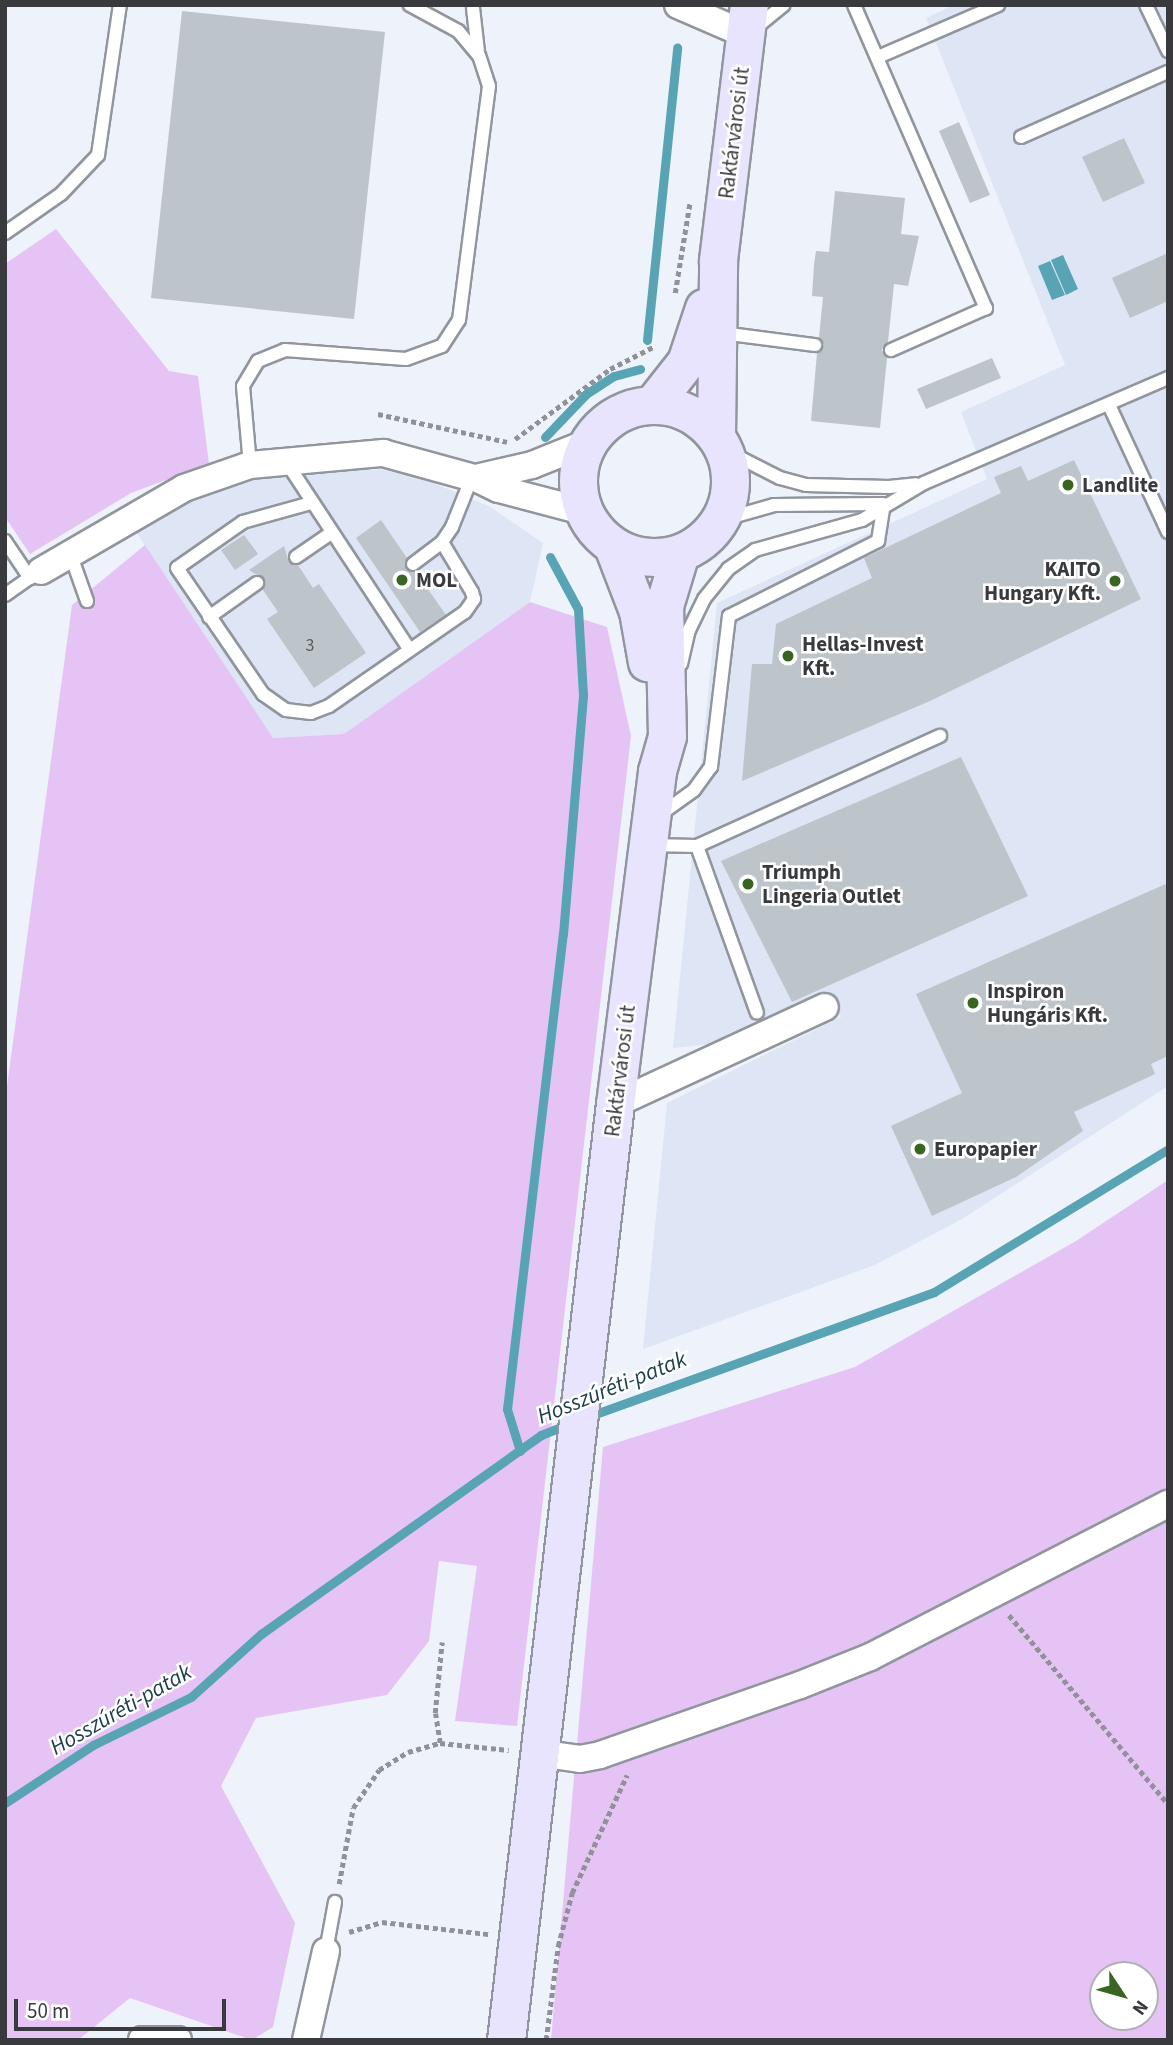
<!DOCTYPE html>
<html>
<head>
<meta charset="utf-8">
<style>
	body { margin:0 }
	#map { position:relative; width:1173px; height:2045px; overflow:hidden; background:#eef2fa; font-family:"Source Sans 3",sans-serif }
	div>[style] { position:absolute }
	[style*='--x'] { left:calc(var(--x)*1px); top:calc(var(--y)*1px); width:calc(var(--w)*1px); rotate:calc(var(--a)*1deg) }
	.built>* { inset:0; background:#dee5f5 }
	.green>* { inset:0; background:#e6c3f5 }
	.water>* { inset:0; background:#58a4b4 }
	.stream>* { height:9px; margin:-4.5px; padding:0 4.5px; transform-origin:4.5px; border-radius:4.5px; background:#58a4b4 }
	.building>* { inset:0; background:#bdc5cb }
	.path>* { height:4.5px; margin-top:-2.25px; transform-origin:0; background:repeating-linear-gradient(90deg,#8f9297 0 5px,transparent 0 8.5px) }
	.roads { filter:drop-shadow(2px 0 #91959c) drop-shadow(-2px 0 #91959c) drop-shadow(0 2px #91959c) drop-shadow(0 -2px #91959c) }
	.lane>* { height:12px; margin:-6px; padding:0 6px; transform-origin:6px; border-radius:6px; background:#fff }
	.street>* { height:26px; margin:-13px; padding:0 13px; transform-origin:13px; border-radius:13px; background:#fff }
	.secondary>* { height:37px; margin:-18.5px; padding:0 18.5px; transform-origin:18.5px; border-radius:18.5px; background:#e8e4fe }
	.secondary>.ring { margin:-18.5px; padding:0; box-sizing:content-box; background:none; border:37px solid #e8e4fe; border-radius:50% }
	.dots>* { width:19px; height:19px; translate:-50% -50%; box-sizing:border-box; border:4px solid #fff; border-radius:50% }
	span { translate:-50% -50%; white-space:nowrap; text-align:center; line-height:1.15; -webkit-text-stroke:5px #fff; paint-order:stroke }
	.number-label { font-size:18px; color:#595d60 }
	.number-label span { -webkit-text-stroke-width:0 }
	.street-label { font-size:21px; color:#383a3d }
	.poi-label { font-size:21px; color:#383a3d; font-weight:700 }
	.left { translate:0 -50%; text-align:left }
	.right { translate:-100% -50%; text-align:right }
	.water-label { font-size:23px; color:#1d4149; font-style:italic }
	.frame { position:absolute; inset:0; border:7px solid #383a3d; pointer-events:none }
	.north { position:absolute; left:1089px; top:1961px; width:70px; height:70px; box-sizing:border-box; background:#fff; border:2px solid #afb0b1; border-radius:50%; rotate:126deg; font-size:19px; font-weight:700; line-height:28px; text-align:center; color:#383a3d }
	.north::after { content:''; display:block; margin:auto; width:24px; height:32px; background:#396522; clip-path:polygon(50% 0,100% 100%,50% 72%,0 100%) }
	.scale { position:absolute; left:14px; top:1999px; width:212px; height:32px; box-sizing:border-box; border:4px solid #383a3d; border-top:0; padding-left:9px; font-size:21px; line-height:24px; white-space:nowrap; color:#383a3d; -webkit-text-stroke:5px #fff; paint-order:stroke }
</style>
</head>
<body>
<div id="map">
	<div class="built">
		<div style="clip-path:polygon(954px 5px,1168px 5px,1168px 1086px,962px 1219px,875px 1265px,643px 1349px,667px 1103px,841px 1017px,828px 991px,711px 1044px,673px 1048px,717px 603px,987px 479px,961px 412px,1065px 365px,926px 18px)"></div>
		<div style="clip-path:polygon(345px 469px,402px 470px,489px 506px,543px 543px,530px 602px,344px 734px,272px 738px,134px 529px,173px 506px,272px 475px)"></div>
	</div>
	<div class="green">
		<div style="clip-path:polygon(56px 229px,169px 371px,198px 376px,209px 464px,131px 493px,30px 554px,5px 517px,5px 264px)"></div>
		<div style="clip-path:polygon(145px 545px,273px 738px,344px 734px,530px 602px,607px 627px,631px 736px,517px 1726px,455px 1721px,477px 1566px,439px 1561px,429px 1641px,387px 1695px,256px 1718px,221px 1786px,295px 1923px,273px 2027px,252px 2040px,130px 1998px,78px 2040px,5px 2040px,5px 1101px,72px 605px)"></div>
		<div style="clip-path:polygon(evenodd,1168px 1180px,1168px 2040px,551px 2040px,603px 1447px,855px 1367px,1076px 1241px,1168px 1180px,1103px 1975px,1145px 1975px,1145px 2017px,1103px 2017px,1103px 1975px)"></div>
	</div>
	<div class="water">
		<div style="clip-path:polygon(1063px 255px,1078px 289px,1066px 295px,1051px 260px)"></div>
		<div style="clip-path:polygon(1050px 261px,1065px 295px,1052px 300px,1038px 266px)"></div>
	</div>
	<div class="stream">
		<div style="--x:647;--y:340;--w:294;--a:-84.1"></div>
		<div style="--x:545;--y:437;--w:59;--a:-46.4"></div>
		<div style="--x:586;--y:394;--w:33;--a:-33"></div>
		<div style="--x:614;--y:376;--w:27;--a:-15"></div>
		<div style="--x:587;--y:1417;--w:369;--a:-19.8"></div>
		<div style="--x:934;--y:1292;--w:274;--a:-31.4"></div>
		<div style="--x:520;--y:1451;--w:44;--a:-107.2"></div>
		<div style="--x:507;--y:1409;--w:478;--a:-83.3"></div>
		<div style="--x:563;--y:934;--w:240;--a:-85.2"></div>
		<div style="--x:583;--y:695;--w:86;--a:-93.3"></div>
		<div style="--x:578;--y:609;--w:59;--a:-118.3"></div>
		<div style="--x:5;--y:1803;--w:105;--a:-33.4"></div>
		<div style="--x:93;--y:1745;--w:109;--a:-26.1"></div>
		<div style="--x:191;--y:1697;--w:94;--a:-42"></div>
		<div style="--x:261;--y:1634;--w:344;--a:-35.4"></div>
		<div style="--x:541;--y:1435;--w:29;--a:-22"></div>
	</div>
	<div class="building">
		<div style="clip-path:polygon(182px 11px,385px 32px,354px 319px,151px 298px)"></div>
		<div style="clip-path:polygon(959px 122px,990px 195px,970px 203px,939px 131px)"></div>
		<div style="clip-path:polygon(1124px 138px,1145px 183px,1103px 202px,1082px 157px)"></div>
		<div style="clip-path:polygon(835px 191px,905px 198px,901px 234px,919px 236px,908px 286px,894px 284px,888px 342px,882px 350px,887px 358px,880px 428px,811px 421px,817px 353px,824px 345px,819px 337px,823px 297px,812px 296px,814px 265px,816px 251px,829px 252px)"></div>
		<div style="clip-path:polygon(1168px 253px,1168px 301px,1130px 318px,1112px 278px)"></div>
		<div style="clip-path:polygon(992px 358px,1001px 378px,926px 409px,917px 389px)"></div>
		<div style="clip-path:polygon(1074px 460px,1141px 599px,930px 701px,742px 781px,752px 664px,772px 664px,776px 624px,872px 578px,864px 558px,1001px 493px,994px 477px,1021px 466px,1028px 481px)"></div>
		<div style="clip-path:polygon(381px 520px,407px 558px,406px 569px,416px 572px,446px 615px,420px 632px,356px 538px)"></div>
		<div style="clip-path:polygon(244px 535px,258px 554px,235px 570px,221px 550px)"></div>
		<div style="clip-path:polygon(284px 546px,289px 562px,298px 565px,313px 588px,319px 584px,366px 653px,314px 688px,267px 619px,278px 612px,263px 590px,264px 579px,249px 570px)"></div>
		<div style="clip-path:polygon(961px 757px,1028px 896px,792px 1002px,721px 861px)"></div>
		<div style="clip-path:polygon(1168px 883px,1168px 1056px,1151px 1064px,1155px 1074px,1074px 1112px,1083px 1131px,1016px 1177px,932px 1216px,891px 1126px,962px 1093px,916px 994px)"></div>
	</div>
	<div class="path">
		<div style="--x:675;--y:293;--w:93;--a:-80.7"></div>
		<div style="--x:378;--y:414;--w:132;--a:12.2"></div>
		<div style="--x:515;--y:439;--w:118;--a:-36.4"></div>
		<div style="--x:610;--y:369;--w:51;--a:-27.1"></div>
		<div style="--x:1009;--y:1615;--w:247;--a:49.9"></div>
		<div style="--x:440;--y:1743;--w:30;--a:-99"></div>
		<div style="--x:435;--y:1713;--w:71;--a:-84.4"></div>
		<div style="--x:339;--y:1884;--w:77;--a:-79.6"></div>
		<div style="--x:353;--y:1808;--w:46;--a:-55.6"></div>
		<div style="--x:379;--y:1770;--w:34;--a:-32"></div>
		<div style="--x:408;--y:1752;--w:33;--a:-16"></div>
		<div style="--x:440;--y:1743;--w:69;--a:5.8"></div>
		<div style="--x:349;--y:1932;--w:34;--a:-17"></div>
		<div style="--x:382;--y:1922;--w:107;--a:6.5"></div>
		<div style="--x:546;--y:2040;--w:95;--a:-82.7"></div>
		<div style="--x:558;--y:1946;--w:55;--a:-75.2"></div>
		<div style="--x:572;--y:1893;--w:130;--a:-65"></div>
	</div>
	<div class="roads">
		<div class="lane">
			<div style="--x:854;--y:5;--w:331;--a:66.5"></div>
			<div style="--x:986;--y:308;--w:104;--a:156.1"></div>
			<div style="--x:1146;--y:5;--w:51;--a:64.4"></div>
			<div style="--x:473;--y:8;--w:44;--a:83.5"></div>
			<div style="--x:754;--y:29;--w:38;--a:-39"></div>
			<div style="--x:878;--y:57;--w:131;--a:-23.4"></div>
			<div style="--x:1021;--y:137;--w:161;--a:-23.9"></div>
			<div style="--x:5;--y:233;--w:68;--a:-34.9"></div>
			<div style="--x:61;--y:194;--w:54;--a:-46.5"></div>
			<div style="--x:98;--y:155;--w:152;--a:-81.7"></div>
			<div style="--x:722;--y:333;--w:94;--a:7.4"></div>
			<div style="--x:1109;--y:405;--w:140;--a:65.1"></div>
			<div style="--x:723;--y:449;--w:64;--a:27"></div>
			<div style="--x:780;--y:478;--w:27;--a:15"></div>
			<div style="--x:806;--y:485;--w:83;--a:1.4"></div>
			<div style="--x:889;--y:487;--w:27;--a:-6"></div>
			<div style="--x:285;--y:460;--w:227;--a:56.7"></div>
			<div style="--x:250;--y:465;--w:79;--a:-95.1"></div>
			<div style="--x:243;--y:386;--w:29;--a:-59"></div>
			<div style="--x:258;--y:361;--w:29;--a:-22"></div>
			<div style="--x:285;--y:350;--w:121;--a:4.3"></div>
			<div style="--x:406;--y:359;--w:38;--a:-20"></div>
			<div style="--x:442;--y:346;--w:31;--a:-57"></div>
			<div style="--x:459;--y:320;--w:236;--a:-82.7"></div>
			<div style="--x:489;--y:86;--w:32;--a:-108"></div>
			<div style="--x:479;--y:56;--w:33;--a:-130"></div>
			<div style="--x:458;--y:31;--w:55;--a:-151.6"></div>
			<div style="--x:311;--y:503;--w:71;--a:164.4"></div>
			<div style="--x:243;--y:522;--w:80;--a:145.1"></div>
			<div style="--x:177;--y:568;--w:153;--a:55.7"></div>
			<div style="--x:263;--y:694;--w:28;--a:35"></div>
			<div style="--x:286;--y:710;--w:25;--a:7"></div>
			<div style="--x:311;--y:713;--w:19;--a:-21"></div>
			<div style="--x:329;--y:706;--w:165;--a:-34.7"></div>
			<div style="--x:465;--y:612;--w:16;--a:-55"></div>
			<div style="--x:474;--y:599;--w:7;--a:-106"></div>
			<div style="--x:472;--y:592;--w:58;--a:-121"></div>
			<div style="--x:718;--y:521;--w:58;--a:-15.9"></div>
			<div style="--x:774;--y:505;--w:109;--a:-0.5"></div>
			<div style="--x:5;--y:541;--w:45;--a:56"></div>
			<div style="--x:70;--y:553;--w:51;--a:70.5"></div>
			<div style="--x:296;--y:557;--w:42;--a:-34.4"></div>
			<div style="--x:413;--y:564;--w:36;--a:-37"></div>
			<div style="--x:442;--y:542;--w:18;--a:-56"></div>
			<div style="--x:452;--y:527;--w:54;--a:-68.2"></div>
			<div style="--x:5;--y:595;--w:39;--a:-35"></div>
			<div style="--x:209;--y:617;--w:59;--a:-35.3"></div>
			<div style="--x:681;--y:664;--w:35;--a:-77"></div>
			<div style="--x:689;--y:630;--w:34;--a:-64"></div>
			<div style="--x:704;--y:599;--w:38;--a:-51"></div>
			<div style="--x:728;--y:569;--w:33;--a:-35"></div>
			<div style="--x:755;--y:550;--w:111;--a:-15.7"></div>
			<div style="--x:862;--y:520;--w:72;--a:-30.8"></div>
			<div style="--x:924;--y:483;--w:266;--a:-23.3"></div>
			<div style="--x:658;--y:816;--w:44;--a:-35.8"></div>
			<div style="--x:694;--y:790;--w:29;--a:-54"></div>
			<div style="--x:711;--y:767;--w:152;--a:-83.2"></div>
			<div style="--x:729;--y:616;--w:167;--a:-26.7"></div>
			<div style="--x:878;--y:541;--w:37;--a:-81"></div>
			<div style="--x:649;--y:845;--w:48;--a:1.2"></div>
			<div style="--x:697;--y:846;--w:267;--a:-24.4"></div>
			<div style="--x:697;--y:846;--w:177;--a:70.2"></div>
			<div style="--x:326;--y:1951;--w:50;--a:-79.6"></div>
		</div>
		<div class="street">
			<div style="--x:678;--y:5;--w:75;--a:23.5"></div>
			<div style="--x:476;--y:478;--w:57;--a:-13.1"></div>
			<div style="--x:532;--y:465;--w:59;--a:-21.8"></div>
			<div style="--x:476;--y:478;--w:25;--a:26"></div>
			<div style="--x:499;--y:489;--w:87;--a:14.7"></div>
			<div style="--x:41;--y:571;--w:165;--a:-30.1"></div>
			<div style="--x:184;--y:488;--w:70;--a:-19.2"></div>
			<div style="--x:250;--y:465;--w:134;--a:-5.2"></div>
			<div style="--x:383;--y:453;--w:90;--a:15.4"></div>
			<div style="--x:615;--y:1104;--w:231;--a:-24.8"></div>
			<div style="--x:538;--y:1753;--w:42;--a:8.1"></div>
			<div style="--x:580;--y:1759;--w:20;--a:-11"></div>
			<div style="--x:600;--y:1755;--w:212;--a:-19.3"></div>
			<div style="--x:800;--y:1685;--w:75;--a:-21.8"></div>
			<div style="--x:870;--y:1657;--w:335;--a:-27.2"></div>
			<div style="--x:142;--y:2040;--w:36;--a:0"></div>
			<div style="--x:306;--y:2040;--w:91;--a:-77.3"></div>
		</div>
		<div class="secondary">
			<div class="ring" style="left:578px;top:405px;width:115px;height:115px"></div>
			<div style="--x:652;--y:405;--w:55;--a:-51.7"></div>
			<div style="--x:686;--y:362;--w:57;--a:-71.6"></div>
			<div style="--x:716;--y:436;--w:176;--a:-89.3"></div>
			<div style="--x:718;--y:260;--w:257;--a:-83.1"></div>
			<div style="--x:613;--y:546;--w:70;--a:69"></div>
			<div style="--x:638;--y:611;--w:52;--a:80"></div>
			<div style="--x:506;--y:2040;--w:942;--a:-83.36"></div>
			<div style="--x:615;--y:1104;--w:336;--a:-82.8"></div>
			<div style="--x:657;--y:771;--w:36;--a:-74"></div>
			<div style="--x:667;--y:736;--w:130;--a:-91.3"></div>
			<div style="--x:664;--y:606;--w:55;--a:-73.2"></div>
		</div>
	</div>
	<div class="dots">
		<div style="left:1068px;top:485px;background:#396522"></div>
		<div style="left:402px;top:580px;background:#396522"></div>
		<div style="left:1115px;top:581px;background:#396522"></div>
		<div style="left:788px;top:656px;background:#396522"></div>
		<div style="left:748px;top:884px;background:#396522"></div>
		<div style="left:973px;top:1003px;background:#396522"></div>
		<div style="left:920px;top:1149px;background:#396522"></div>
	</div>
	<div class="number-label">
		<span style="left:310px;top:646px">3</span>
	</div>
	<div class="street-label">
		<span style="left:734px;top:133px;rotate:-83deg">Raktárvárosi út</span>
		<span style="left:620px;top:1071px;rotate:-83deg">Raktárvárosi út</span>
	</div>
	<div class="poi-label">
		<span class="left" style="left:1082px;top:485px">Landlite</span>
		<span class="right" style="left:1101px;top:581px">KAITO<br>Hungary Kft.</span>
		<span class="left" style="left:416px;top:580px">MOL</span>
		<span class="left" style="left:802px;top:656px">Hellas-Invest<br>Kft.</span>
		<span class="left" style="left:762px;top:884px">Triumph<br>Lingeria Outlet</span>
		<span class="left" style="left:987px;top:1003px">Inspiron<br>Hungáris Kft.</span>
		<span class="left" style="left:934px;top:1149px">Europapier</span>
	</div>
	<div class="water-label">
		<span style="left:612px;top:1388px;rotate:-22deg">Hosszúréti-patak</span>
		<span style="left:121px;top:1710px;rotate:-30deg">Hosszúréti-patak</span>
	</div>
	<div class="frame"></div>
	<div class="north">N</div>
	<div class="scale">50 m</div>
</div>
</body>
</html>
